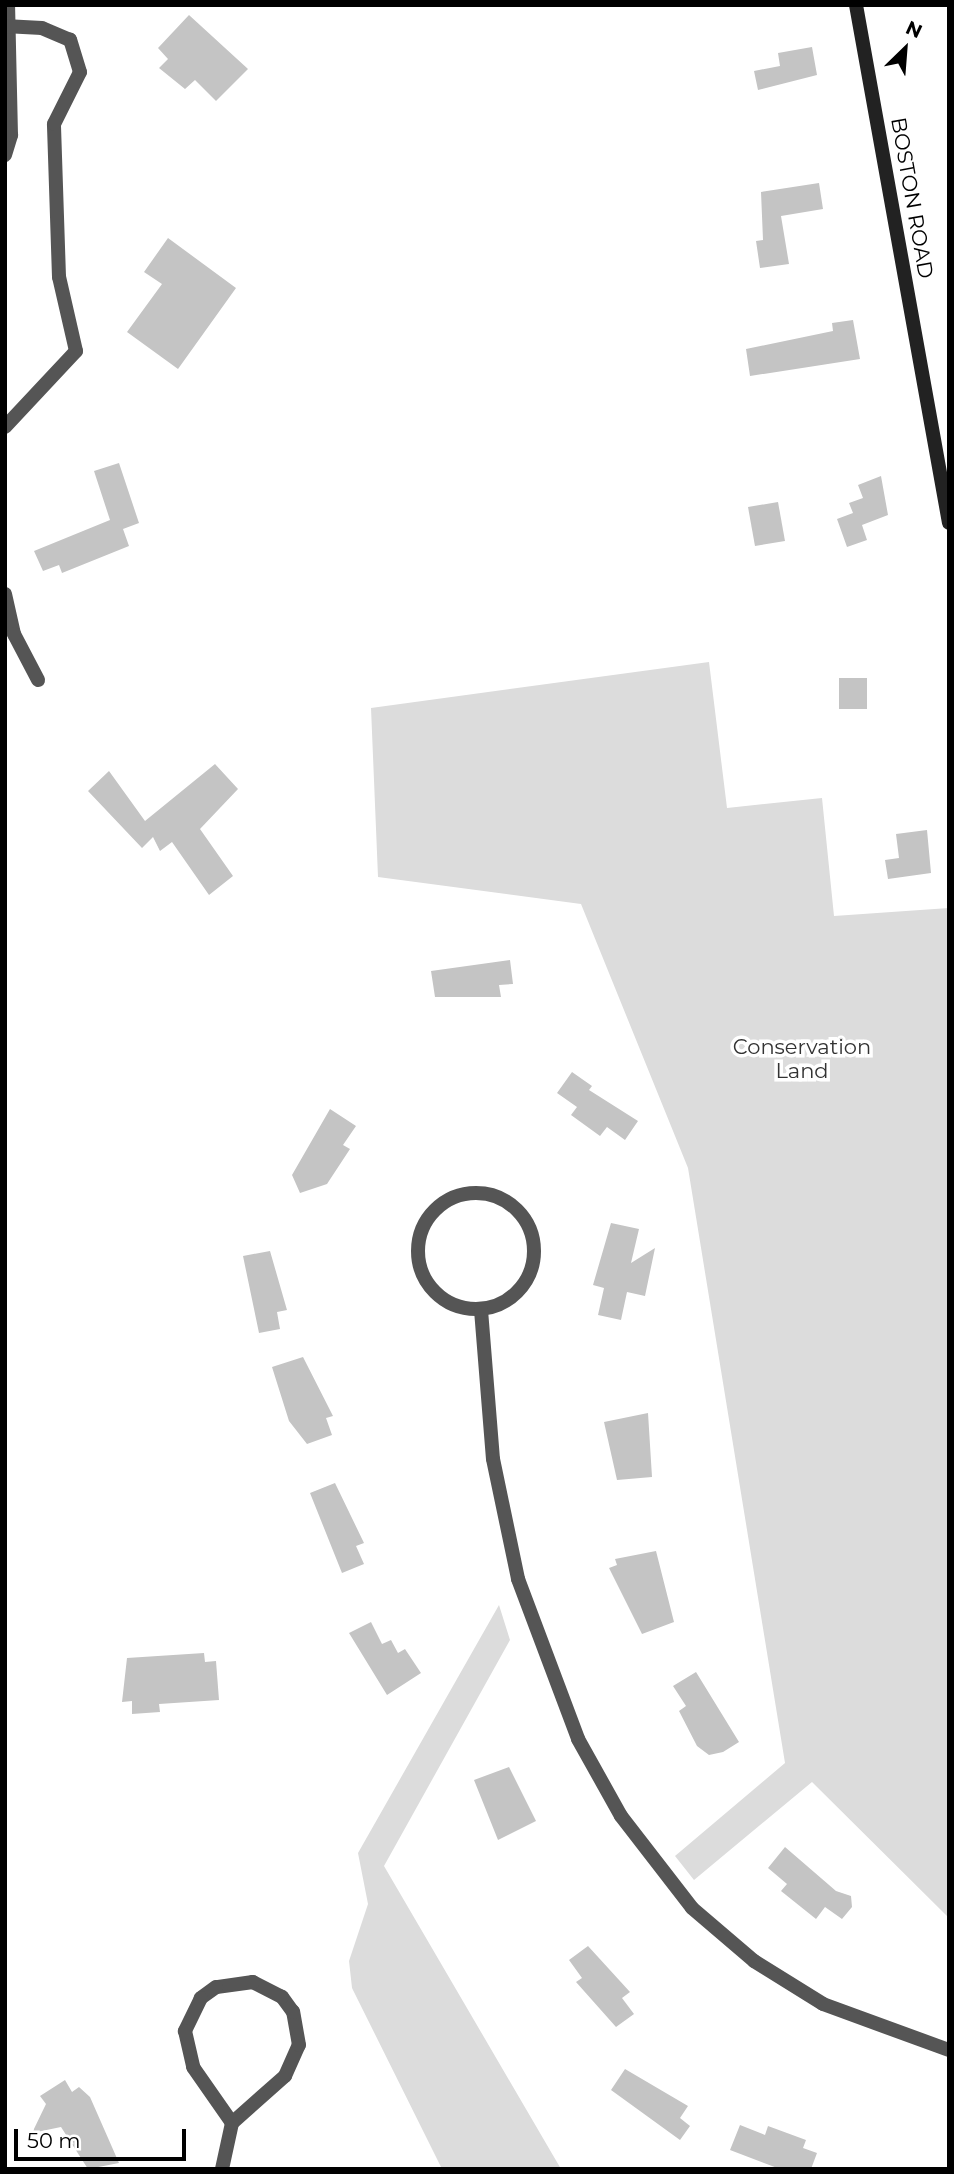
<!DOCTYPE html>
<html>
<head>
<meta charset="utf-8">
<style>
	body { margin:0 }
	#map { position:relative; width:954px; height:2174px; overflow:hidden; background:#fff; font-family:Montserrat,sans-serif }
	div>[style] { position:absolute }
	[style*='--x'] { left:calc(var(--x)*1px); top:calc(var(--y)*1px); width:calc(var(--w)*1px); rotate:calc(var(--a)*1deg) }
	.green>* { inset:0; background:#dcdcdc }
	.building>* { inset:0; background:#c4c4c4 }
	.minor>* { height:14px; margin:-7px; padding:0 7px; transform-origin:7px; border-radius:7px; background:#555 }
	.minor>.ring { margin:-7px; padding:0; box-sizing:content-box; background:none; border:14px solid #555; border-radius:50% }
	.secondary>* { height:14px; margin:-7px; padding:0 7px; transform-origin:7px; border-radius:7px; background:#222 }
	span { translate:-50% -50%; white-space:nowrap; text-align:center; line-height:1.15; -webkit-text-stroke:7px #fff; paint-order:stroke }
	.street-label { font-size:21px; color:#000 }
	.park-label { font-size:21px; color:#333 }
	.frame { position:absolute; inset:0; border:7px solid #000; pointer-events:none }
	.north { position:absolute; left:870px; top:14px; width:70px; height:70px; -webkit-text-stroke:5px #fff; paint-order:stroke; rotate:25deg; font-size:19px; font-weight:700; line-height:28px; text-align:center; color:#000 }
	.north::after { content:''; display:block; margin:auto; width:24px; height:32px; background:#000; clip-path:polygon(50% 0,100% 100%,50% 72%,0 100%) }
	.scale { position:absolute; left:14px; top:2129px; width:172px; height:32px; box-sizing:border-box; border:4px solid #000; border-top:0; padding-left:9px; font-size:21px; line-height:24px; white-space:nowrap; color:#000; -webkit-text-stroke:5px #fff; paint-order:stroke }
</style>
</head>
<body>
<div id="map">
	<div class="green">
		<div style="clip-path:polygon(709px 662px,727px 808px,822px 798px,834px 916px,949px 908px,949px 1918px,812px 1782px,694px 1880px,675px 1856px,785px 1763px,688px 1168px,581px 904px,378px 877px,371px 708px)"></div>
		<div style="clip-path:polygon(499px 1605px,510px 1640px,384px 1866px,561px 2169px,442px 2169px,352px 1988px,349px 1961px,368px 1904px,358px 1853px)"></div>
	</div>
	<div class="building">
		<div style="clip-path:polygon(189px 15px,248px 69px,216px 101px,195px 80px,185px 89px,159px 68px,168px 59px,158px 48px)"></div>
		<div style="clip-path:polygon(812px 47px,817px 75px,758px 90px,754px 71px,780px 66px,778px 53px)"></div>
		<div style="clip-path:polygon(819px 183px,823px 209px,781px 216px,789px 264px,760px 268px,756px 241px,763px 240px,761px 192px)"></div>
		<div style="clip-path:polygon(168px 238px,236px 288px,178px 369px,127px 332px,162px 284px,144px 272px)"></div>
		<div style="clip-path:polygon(853px 320px,860px 359px,750px 376px,746px 349px,833px 331px,832px 323px)"></div>
		<div style="clip-path:polygon(119px 463px,139px 523px,123px 529px,129px 546px,62px 573px,59px 565px,43px 571px,34px 551px,110px 520px,94px 471px)"></div>
		<div style="clip-path:polygon(881px 476px,888px 515px,862px 525px,867px 540px,847px 547px,837px 519px,853px 513px,849px 503px,863px 498px,858px 485px)"></div>
		<div style="clip-path:polygon(778px 502px,785px 541px,755px 546px,748px 507px)"></div>
		<div style="clip-path:polygon(839px 678px,867px 678px,867px 709px,839px 709px)"></div>
		<div style="clip-path:polygon(215px 764px,238px 789px,200px 829px,233px 876px,209px 895px,172px 842px,160px 851px,153px 837px,142px 848px,88px 791px,109px 771px,145px 821px)"></div>
		<div style="clip-path:polygon(927px 830px,931px 873px,888px 879px,885px 860px,899px 858px,896px 834px)"></div>
		<div style="clip-path:polygon(510px 960px,513px 984px,499px 985px,501px 997px,435px 997px,431px 971px)"></div>
		<div style="clip-path:polygon(572px 1072px,592px 1086px,589px 1090px,638px 1121px,625px 1140px,607px 1127px,600px 1136px,571px 1115px,577px 1107px,557px 1093px)"></div>
		<div style="clip-path:polygon(330px 1109px,356px 1126px,343px 1145px,350px 1149px,327px 1184px,300px 1193px,292px 1175px)"></div>
		<div style="clip-path:polygon(611px 1223px,639px 1229px,631px 1263px,655px 1248px,645px 1296px,627px 1292px,621px 1320px,598px 1315px,604px 1288px,593px 1285px)"></div>
		<div style="clip-path:polygon(270px 1251px,287px 1310px,277px 1312px,280px 1329px,259px 1333px,243px 1256px)"></div>
		<div style="clip-path:polygon(303px 1357px,333px 1416px,326px 1418px,332px 1435px,307px 1444px,289px 1421px,272px 1367px)"></div>
		<div style="clip-path:polygon(648px 1413px,652px 1477px,617px 1480px,604px 1422px)"></div>
		<div style="clip-path:polygon(335px 1483px,364px 1543px,356px 1546px,364px 1564px,342px 1573px,310px 1493px)"></div>
		<div style="clip-path:polygon(656px 1551px,674px 1622px,642px 1634px,609px 1568px,617px 1565px,615px 1559px)"></div>
		<div style="clip-path:polygon(371px 1622px,382px 1644px,391px 1640px,398px 1653px,405px 1649px,421px 1673px,387px 1695px,349px 1633px)"></div>
		<div style="clip-path:polygon(204px 1653px,205px 1662px,216px 1661px,219px 1700px,159px 1704px,160px 1712px,132px 1714px,132px 1701px,122px 1702px,127px 1658px)"></div>
		<div style="clip-path:polygon(696px 1672px,739px 1742px,723px 1752px,709px 1755px,697px 1746px,679px 1711px,686px 1706px,673px 1686px)"></div>
		<div style="clip-path:polygon(509px 1767px,536px 1821px,498px 1840px,474px 1780px)"></div>
		<div style="clip-path:polygon(785px 1847px,836px 1891px,851px 1896px,852px 1907px,842px 1919px,825px 1907px,816px 1919px,781px 1891px,787px 1884px,768px 1868px)"></div>
		<div style="clip-path:polygon(588px 1946px,630px 1992px,622px 1998px,634px 2014px,616px 2027px,576px 1982px,582px 1978px,569px 1960px)"></div>
		<div style="clip-path:polygon(625px 2069px,688px 2106px,680px 2118px,690px 2126px,680px 2140px,611px 2090px)"></div>
		<div style="clip-path:polygon(65px 2080px,72px 2092px,79px 2087px,90px 2097px,119px 2163px,88px 2169px,61px 2127px,32px 2133px,46px 2104px,40px 2096px)"></div>
		<div style="clip-path:polygon(740px 2125px,765px 2135px,768px 2126px,806px 2140px,803px 2148px,817px 2153px,811px 2169px,780px 2169px,730px 2150px)"></div>
	</div>
	<div class="minor">
		<div style="--x:5;--y:155;--w:21;--a:-73"></div>
		<div style="--x:11;--y:135;--w:130;--a:-91.3"></div>
		<div style="--x:5;--y:427;--w:104;--a:-46.9"></div>
		<div style="--x:76;--y:351;--w:76;--a:-102.9"></div>
		<div style="--x:59;--y:277;--w:153;--a:-91.9"></div>
		<div style="--x:54;--y:124;--w:58;--a:-63.4"></div>
		<div style="--x:80;--y:72;--w:34;--a:-107"></div>
		<div style="--x:70;--y:40;--w:30;--a:-157"></div>
		<div style="--x:42;--y:28;--w:33;--a:-177"></div>
		<div style="--x:5;--y:594;--w:41;--a:77.3"></div>
		<div style="--x:14;--y:634;--w:52;--a:62.4"></div>
		<div class="ring" style="left:418px;top:1193px;width:102px;height:102px"></div>
		<div style="--x:481;--y:1310;--w:149;--a:85.4"></div>
		<div style="--x:493;--y:1459;--w:123;--a:78.2"></div>
		<div style="--x:518;--y:1579;--w:171;--a:69.4"></div>
		<div style="--x:578;--y:1739;--w:88;--a:60.8"></div>
		<div style="--x:621;--y:1816;--w:116;--a:52.3"></div>
		<div style="--x:692;--y:1908;--w:82;--a:40.5"></div>
		<div style="--x:754;--y:1961;--w:81;--a:31.9"></div>
		<div style="--x:823;--y:2004;--w:134;--a:20.1"></div>
		<div style="--x:222;--y:2169;--w:47;--a:-77.7"></div>
		<div style="--x:232;--y:2123;--w:71;--a:-41.6"></div>
		<div style="--x:285;--y:2076;--w:34;--a:-66"></div>
		<div style="--x:299;--y:2045;--w:34;--a:-100"></div>
		<div style="--x:293;--y:2012;--w:19;--a:-126"></div>
		<div style="--x:282;--y:1997;--w:33;--a:-153"></div>
		<div style="--x:253;--y:1982;--w:37;--a:172"></div>
		<div style="--x:216;--y:1987;--w:19;--a:144"></div>
		<div style="--x:201;--y:1998;--w:37;--a:116"></div>
		<div style="--x:185;--y:2031;--w:37;--a:77"></div>
		<div style="--x:193;--y:2067;--w:68;--a:55.1"></div>
	</div>
	<div class="secondary">
		<div style="--x:856;--y:5;--w:526;--a:79.82"></div>
	</div>
	<div class="street-label">
		<span style="left:912px;top:198px;rotate:80deg">BOSTON ROAD</span>
	</div>
	<div class="park-label">
		<span style="left:802px;top:1059px">Conservation<br>Land</span>
	</div>
	<div class="frame"></div>
	<div class="north">N</div>
	<div class="scale">50 m</div>
</div>
</body>
</html>
